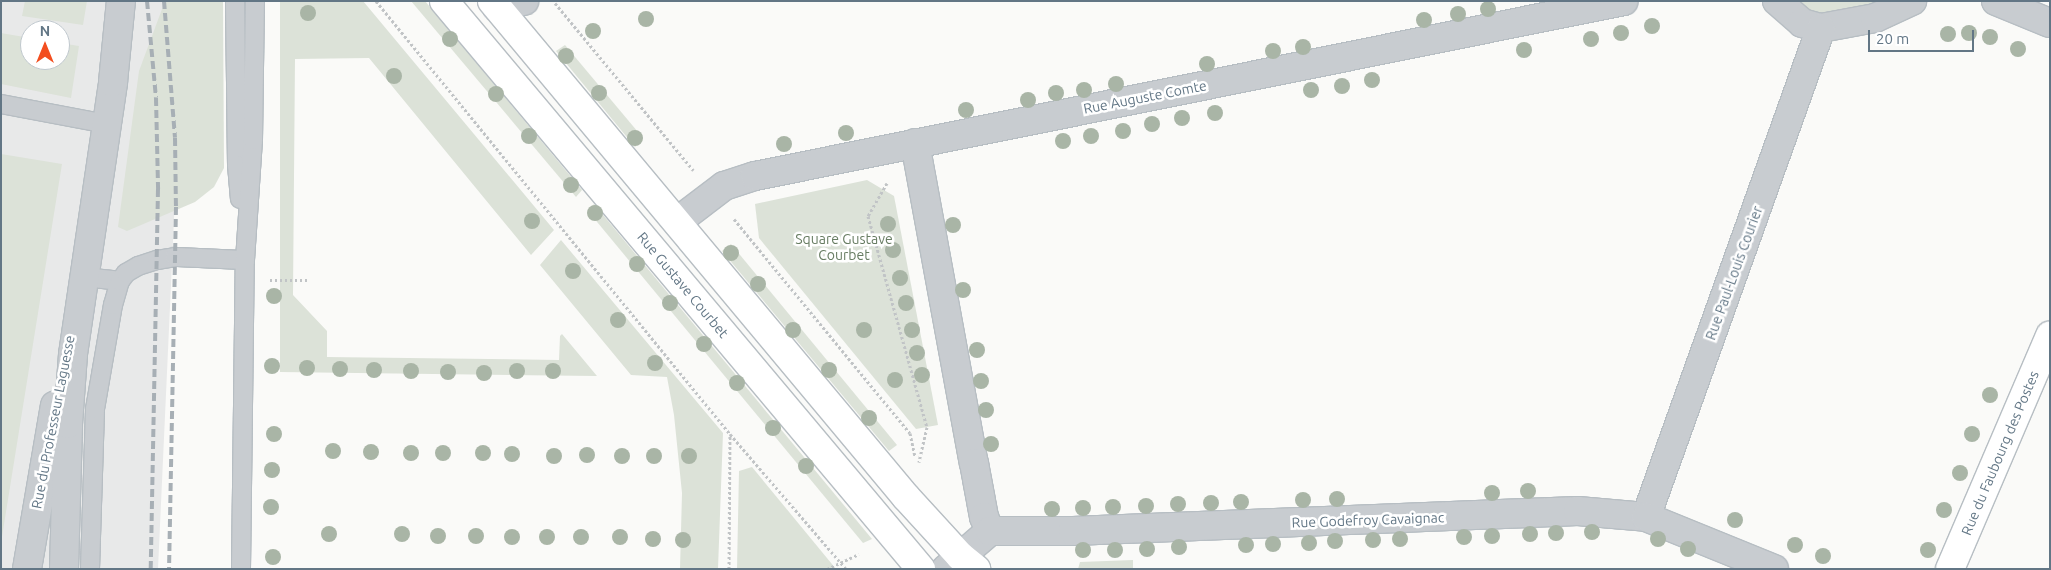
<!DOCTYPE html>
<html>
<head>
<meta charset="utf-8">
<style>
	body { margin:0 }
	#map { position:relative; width:2051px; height:570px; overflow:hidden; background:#fafaf8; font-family:Ubuntu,sans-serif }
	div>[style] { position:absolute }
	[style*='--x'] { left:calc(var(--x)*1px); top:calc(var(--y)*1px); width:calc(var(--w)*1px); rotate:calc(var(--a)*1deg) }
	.built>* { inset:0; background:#e8e9e9 }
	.green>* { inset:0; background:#dce2d8 }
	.path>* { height:3px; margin-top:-1.5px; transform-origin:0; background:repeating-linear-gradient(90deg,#c1c4c6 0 2.5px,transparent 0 5px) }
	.roads { filter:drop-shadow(1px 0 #b7bec3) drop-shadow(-1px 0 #b7bec3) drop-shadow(0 1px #b7bec3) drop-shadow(0 -1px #b7bec3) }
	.service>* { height:18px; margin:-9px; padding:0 9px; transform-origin:9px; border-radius:9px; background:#c8ccd0 }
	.minor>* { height:28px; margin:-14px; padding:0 14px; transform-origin:14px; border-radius:14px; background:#c8ccd0 }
	.tertiary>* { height:28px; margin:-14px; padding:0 14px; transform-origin:14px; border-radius:14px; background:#c8ccd0 }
	.secondary>* { height:28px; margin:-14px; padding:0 14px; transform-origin:14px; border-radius:14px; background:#fff }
	.rail>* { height:4px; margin-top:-2px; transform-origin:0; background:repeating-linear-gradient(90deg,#a7afb5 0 8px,transparent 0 12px) }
	.trees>* { width:16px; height:16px; margin:-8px; border-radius:50%; background:#a9b5a6 }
	span { translate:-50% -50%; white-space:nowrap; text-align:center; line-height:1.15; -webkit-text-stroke:5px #fff; paint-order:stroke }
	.street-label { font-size:14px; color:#627685 }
	.park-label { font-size:14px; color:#677c62 }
	.frame { position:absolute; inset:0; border:2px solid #627685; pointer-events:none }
	.north { position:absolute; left:20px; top:20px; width:50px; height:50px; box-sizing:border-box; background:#fff; border:1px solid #c0c8ce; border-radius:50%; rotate:0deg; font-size:14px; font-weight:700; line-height:20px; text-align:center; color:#627685 }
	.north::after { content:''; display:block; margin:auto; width:18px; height:22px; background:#f34e1f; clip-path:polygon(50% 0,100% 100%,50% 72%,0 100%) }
	.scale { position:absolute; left:1868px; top:30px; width:106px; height:22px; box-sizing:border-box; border:2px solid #627685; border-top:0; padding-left:6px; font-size:15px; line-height:18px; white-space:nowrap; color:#627685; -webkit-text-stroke:4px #fff; paint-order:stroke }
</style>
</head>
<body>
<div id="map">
	<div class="built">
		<div style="clip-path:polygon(evenodd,1px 1px,184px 1px,158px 569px,1px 569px,1px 1px,30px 30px,60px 30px,60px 60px,30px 60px,30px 30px)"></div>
	</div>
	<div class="green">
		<div style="clip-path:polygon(25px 1px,87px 1px,83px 25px,22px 16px)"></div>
		<div style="clip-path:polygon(165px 1px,223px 1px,224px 168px,214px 187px,195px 202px,127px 231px,118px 227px,139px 71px)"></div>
		<div style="clip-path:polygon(280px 1px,363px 1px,554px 230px,531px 255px,369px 58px,295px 59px,293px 295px,327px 331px,327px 357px,559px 360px,560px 336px,562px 334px,597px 376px,280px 372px)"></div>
		<div style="clip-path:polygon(411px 1px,425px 1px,582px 190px,576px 197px)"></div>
		<div style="clip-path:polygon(1793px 1px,1884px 1px,1847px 13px,1830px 16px,1814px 14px)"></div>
		<div style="clip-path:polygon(1px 33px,30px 38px,30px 60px,60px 60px,60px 43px,79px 46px,71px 98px,1px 84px)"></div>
		<div style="clip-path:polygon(565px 45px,643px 138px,635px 147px,556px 51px)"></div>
		<div style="clip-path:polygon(1px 154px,62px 164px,1px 543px)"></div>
		<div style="clip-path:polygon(867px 180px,894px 196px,938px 425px,916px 429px,759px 238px,755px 204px)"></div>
		<div style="clip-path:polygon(594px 204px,872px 539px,863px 543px,588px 211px)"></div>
		<div style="clip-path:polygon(561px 240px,723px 433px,718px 569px,680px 569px,682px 493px,674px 415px,667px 377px,631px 375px,540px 265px)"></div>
		<div style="clip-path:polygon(731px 244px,897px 445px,889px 451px,722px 251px)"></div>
		<div style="clip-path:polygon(752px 467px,836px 569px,737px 569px,739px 471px)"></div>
		<div style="clip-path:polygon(1133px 560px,1133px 569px,1078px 569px,1080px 562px)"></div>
	</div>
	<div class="path">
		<div style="--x:376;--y:1;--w:559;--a:50.73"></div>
		<div style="--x:730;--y:434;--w:178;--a:49.3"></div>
		<div style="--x:555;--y:3;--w:217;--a:50.4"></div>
		<div style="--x:887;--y:183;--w:38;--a:120"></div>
		<div style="--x:868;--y:216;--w:219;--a:74.4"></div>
		<div style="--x:927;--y:427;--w:36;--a:103"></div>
		<div style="--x:734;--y:219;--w:277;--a:50.6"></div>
		<div style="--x:910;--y:433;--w:24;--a:78"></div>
		<div style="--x:270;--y:280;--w:40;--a:0"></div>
		<div style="--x:729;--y:569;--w:135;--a:-89.6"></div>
		<div style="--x:827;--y:569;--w:35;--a:-25"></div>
	</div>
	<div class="roads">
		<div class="service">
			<div style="--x:235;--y:1;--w:164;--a:89.3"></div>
			<div style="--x:237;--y:165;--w:34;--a:85"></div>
			<div style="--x:1;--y:104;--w:108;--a:10.7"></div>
			<div style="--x:83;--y:277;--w:37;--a:6"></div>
			<div style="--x:90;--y:569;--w:160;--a:-88.2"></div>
			<div style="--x:95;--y:409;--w:106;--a:-80.2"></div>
			<div style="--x:113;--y:305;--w:25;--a:-74"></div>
			<div style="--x:120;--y:281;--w:10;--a:-53"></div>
			<div style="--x:126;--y:273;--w:14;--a:-30"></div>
			<div style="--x:138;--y:266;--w:20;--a:-18"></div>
			<div style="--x:157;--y:260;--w:18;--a:-9"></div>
			<div style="--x:175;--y:257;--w:70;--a:2.5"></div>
			<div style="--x:241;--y:569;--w:309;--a:-89.3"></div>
			<div style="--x:245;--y:260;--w:120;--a:-86.2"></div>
			<div style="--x:253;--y:140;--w:139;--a:-89.2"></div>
		</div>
		<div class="minor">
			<div style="--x:1777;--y:1;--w:33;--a:41"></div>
			<div style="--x:1802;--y:23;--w:20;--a:15"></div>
			<div style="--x:1821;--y:28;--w:55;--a:-10.5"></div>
			<div style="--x:1875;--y:18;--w:41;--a:-24.7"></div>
			<div style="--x:1996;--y:1;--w:58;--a:22.2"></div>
			<div style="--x:497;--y:7;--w:28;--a:-13"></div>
			<div style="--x:915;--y:143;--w:325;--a:79.6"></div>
			<div style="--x:974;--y:463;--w:55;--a:79.5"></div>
			<div style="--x:984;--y:517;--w:15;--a:67"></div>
			<div style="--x:678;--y:221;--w:58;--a:-37.3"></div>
			<div style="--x:724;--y:186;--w:33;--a:-18"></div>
			<div style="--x:755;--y:176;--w:886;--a:-11.39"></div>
			<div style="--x:1646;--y:517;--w:519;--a:-70.31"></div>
			<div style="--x:946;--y:569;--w:58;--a:-40.8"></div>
			<div style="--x:990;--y:531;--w:83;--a:0"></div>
			<div style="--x:1073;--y:531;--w:505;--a:-2.27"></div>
			<div style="--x:1578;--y:511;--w:68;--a:5"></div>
			<div style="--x:1646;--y:517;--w:138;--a:22.1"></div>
		</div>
		<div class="tertiary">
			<div style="--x:27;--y:569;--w:166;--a:-80.3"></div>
			<div style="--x:64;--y:569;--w:145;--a:-88.4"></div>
			<div style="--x:68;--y:424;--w:70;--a:-85.9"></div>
			<div style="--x:73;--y:354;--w:275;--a:-81.6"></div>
			<div style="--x:113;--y:82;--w:81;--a:-84.4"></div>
		</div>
		<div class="secondary">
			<div style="--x:444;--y:1;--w:742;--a:49.98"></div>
			<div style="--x:492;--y:1;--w:646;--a:50.15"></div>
			<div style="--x:906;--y:497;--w:80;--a:47.5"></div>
			<div style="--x:960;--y:556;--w:21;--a:39"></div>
			<div style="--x:1950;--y:569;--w:254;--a:-66.8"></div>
		</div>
	</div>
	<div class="rail">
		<div style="--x:147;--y:1;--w:97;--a:84.7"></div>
		<div style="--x:156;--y:98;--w:91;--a:88.7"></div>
		<div style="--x:158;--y:189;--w:380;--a:91.1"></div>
		<div style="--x:164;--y:1;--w:137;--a:85.4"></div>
		<div style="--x:175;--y:138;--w:69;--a:89.2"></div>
		<div style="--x:176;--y:207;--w:362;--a:91.1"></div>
	</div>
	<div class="trees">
		<div style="left:1488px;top:9px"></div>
		<div style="left:308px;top:13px"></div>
		<div style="left:1458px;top:14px"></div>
		<div style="left:646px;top:19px"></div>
		<div style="left:1424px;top:20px"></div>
		<div style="left:1652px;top:26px"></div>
		<div style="left:593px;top:31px"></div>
		<div style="left:1621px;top:33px"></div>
		<div style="left:1969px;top:33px"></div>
		<div style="left:1948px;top:34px"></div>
		<div style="left:1990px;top:37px"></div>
		<div style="left:450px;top:39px"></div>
		<div style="left:1591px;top:39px"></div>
		<div style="left:1303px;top:47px"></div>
		<div style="left:2018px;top:49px"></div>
		<div style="left:1524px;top:50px"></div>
		<div style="left:1273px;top:51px"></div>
		<div style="left:566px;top:56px"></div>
		<div style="left:1207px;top:64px"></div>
		<div style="left:394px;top:76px"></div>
		<div style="left:1372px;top:80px"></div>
		<div style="left:1116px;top:84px"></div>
		<div style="left:1342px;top:86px"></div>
		<div style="left:1084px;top:90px"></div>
		<div style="left:1311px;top:90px"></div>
		<div style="left:599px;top:93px"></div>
		<div style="left:1056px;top:93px"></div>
		<div style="left:496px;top:94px"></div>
		<div style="left:1028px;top:100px"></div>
		<div style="left:966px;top:110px"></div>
		<div style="left:1215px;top:113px"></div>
		<div style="left:1182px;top:118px"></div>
		<div style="left:1152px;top:124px"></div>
		<div style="left:1123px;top:131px"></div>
		<div style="left:846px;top:133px"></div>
		<div style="left:529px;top:136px"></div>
		<div style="left:1091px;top:136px"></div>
		<div style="left:635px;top:138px"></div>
		<div style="left:1063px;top:141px"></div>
		<div style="left:784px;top:144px"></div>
		<div style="left:571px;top:185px"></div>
		<div style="left:595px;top:213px"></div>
		<div style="left:532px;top:221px"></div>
		<div style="left:888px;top:224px"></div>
		<div style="left:953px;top:225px"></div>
		<div style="left:893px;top:250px"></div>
		<div style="left:731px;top:253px"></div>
		<div style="left:637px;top:264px"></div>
		<div style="left:573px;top:271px"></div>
		<div style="left:900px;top:278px"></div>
		<div style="left:758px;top:284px"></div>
		<div style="left:963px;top:290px"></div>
		<div style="left:274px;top:296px"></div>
		<div style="left:670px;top:303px"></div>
		<div style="left:906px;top:303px"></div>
		<div style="left:618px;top:320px"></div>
		<div style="left:793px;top:330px"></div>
		<div style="left:864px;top:330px"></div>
		<div style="left:912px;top:330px"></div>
		<div style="left:704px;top:344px"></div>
		<div style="left:977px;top:350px"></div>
		<div style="left:917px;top:353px"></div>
		<div style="left:655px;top:363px"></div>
		<div style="left:272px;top:366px"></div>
		<div style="left:307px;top:368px"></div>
		<div style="left:340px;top:369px"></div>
		<div style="left:374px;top:370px"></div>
		<div style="left:829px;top:370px"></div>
		<div style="left:411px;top:371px"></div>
		<div style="left:517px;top:371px"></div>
		<div style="left:553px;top:371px"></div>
		<div style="left:448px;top:372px"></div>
		<div style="left:484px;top:373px"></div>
		<div style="left:922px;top:375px"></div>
		<div style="left:895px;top:380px"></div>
		<div style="left:981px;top:381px"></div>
		<div style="left:737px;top:383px"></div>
		<div style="left:1990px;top:395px"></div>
		<div style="left:986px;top:410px"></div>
		<div style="left:869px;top:418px"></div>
		<div style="left:773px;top:428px"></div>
		<div style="left:274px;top:434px"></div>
		<div style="left:1972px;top:434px"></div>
		<div style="left:991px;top:444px"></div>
		<div style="left:333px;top:451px"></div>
		<div style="left:371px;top:452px"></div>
		<div style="left:411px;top:453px"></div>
		<div style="left:443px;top:453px"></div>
		<div style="left:483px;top:453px"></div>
		<div style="left:512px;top:454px"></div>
		<div style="left:587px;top:455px"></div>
		<div style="left:554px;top:456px"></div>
		<div style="left:622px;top:456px"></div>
		<div style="left:654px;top:456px"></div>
		<div style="left:689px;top:456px"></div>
		<div style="left:806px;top:466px"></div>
		<div style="left:272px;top:470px"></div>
		<div style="left:1960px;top:473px"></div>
		<div style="left:1528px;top:491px"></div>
		<div style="left:1492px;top:493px"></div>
		<div style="left:1337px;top:499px"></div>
		<div style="left:1303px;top:500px"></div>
		<div style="left:1241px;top:502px"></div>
		<div style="left:1211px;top:503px"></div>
		<div style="left:1178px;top:504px"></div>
		<div style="left:1146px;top:506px"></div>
		<div style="left:271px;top:507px"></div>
		<div style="left:1113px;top:507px"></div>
		<div style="left:1083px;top:508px"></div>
		<div style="left:1052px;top:509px"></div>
		<div style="left:1944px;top:510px"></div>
		<div style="left:1735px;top:520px"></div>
		<div style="left:1592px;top:532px"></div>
		<div style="left:1556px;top:533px"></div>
		<div style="left:329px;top:534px"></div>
		<div style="left:402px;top:534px"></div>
		<div style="left:1530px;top:534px"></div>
		<div style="left:438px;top:536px"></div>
		<div style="left:476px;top:536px"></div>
		<div style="left:1492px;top:536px"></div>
		<div style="left:512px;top:537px"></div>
		<div style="left:547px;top:537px"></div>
		<div style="left:581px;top:537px"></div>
		<div style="left:620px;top:537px"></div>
		<div style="left:1464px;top:537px"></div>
		<div style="left:653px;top:539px"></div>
		<div style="left:1400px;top:539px"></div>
		<div style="left:1658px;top:539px"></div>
		<div style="left:683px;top:540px"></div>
		<div style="left:1373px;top:540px"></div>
		<div style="left:1335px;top:541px"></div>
		<div style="left:1309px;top:543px"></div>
		<div style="left:1273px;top:544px"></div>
		<div style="left:1246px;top:545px"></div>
		<div style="left:1795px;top:545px"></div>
		<div style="left:1179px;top:547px"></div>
		<div style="left:1147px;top:549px"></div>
		<div style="left:1688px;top:549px"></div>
		<div style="left:1083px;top:550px"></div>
		<div style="left:1115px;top:550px"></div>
		<div style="left:1928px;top:550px"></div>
		<div style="left:1823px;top:556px"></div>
		<div style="left:273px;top:557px"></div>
	</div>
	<div class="street-label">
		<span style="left:1145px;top:97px;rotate:-11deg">Rue Auguste Comte</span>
		<span style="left:1734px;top:273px;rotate:-70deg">Rue Paul-Louis Courier</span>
		<span style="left:683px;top:285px;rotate:50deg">Rue Gustave Courbet</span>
		<span style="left:53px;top:422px;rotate:-79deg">Rue du Professeur Laguesse</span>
		<span style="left:2000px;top:453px;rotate:-67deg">Rue du Faubourg des Postes</span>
		<span style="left:1368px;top:520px;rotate:-2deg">Rue Godefroy Cavaignac</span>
	</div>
	<div class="park-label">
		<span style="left:844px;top:247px">Square Gustave<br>Courbet</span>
	</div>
	<div class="frame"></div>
	<div class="north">N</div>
	<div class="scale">20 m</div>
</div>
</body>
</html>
